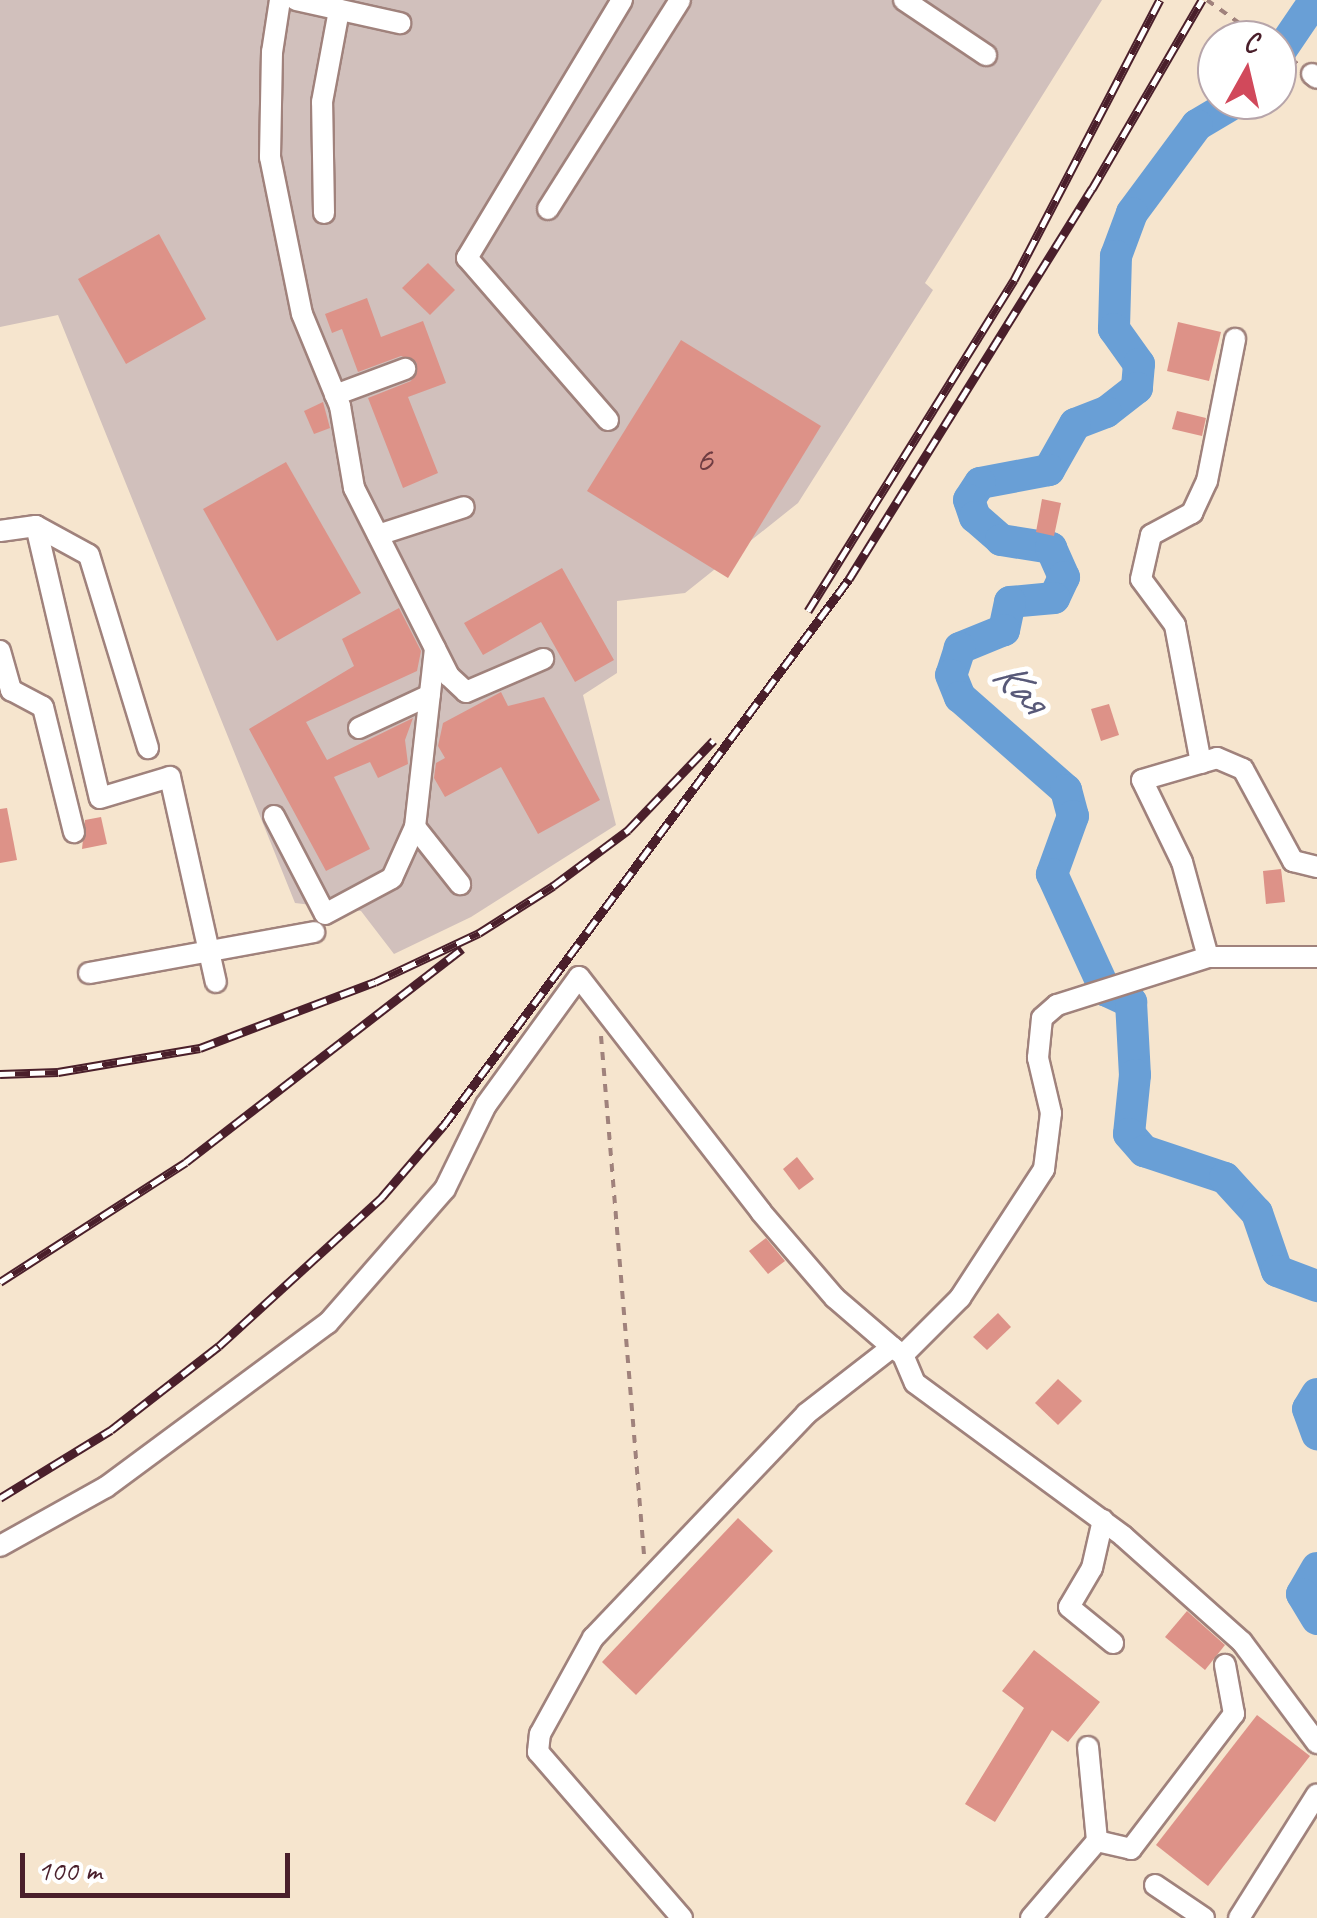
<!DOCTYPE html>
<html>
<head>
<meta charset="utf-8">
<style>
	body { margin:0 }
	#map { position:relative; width:1317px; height:1918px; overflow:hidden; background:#f6e5ce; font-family:Caveat,sans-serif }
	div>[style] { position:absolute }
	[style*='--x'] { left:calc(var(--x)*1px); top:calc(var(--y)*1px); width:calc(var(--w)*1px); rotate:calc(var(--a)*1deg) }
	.industrial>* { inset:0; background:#d1c0bc }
	.river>* { height:32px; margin:-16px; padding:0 16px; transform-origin:16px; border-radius:16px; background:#699fd6 }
	.building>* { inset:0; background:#dd9288 }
	.path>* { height:4px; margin-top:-2px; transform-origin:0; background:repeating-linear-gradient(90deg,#a0827c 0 8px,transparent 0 16px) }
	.roads { filter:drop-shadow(2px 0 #a0827c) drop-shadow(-2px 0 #a0827c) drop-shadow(0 2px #a0827c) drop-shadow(0 -2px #a0827c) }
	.minor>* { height:20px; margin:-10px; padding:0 10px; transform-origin:10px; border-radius:10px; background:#fff }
	.rail>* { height:9px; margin-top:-4.5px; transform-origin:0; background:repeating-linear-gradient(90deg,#fff 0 15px,#4a1f2b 0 30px); box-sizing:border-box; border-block:2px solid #4a1f2b }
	span { translate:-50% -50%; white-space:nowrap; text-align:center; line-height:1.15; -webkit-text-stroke:10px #fff; paint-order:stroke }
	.number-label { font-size:38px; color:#6f3c42 }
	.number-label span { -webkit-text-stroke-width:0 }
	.water-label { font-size:45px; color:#585978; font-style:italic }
	.north { position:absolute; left:1197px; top:20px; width:100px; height:100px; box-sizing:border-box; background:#fff; border:2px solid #b7a5aa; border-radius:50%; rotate:8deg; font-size:28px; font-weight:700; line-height:40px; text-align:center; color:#4a1f2b }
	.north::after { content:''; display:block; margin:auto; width:35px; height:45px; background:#d1495b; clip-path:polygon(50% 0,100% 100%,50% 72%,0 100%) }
	.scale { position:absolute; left:20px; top:1853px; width:270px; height:45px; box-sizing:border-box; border:5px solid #4a1f2b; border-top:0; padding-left:12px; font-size:30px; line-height:35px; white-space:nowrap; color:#4a1f2b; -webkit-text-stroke:8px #fff; paint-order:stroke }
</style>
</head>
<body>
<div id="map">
	<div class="industrial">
		<div style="clip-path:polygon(0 0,1102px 0,925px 283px,933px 290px,798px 503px,685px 593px,617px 601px,617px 673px,583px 695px,616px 825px,471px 917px,394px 954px,361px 911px,295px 903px,58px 315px,0 327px)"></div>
	</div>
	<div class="river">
		<div style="--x:1277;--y:56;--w:68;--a:-55.8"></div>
		<div style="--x:1239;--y:100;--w:49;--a:149.2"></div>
		<div style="--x:1197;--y:125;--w:109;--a:126.5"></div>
		<div style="--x:1132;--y:213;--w:46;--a:110.4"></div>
		<div style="--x:1116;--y:256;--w:73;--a:91.6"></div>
		<div style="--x:1114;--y:329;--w:43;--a:54.5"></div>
		<div style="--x:1139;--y:364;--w:24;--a:95"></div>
		<div style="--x:1137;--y:388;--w:39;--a:142"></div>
		<div style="--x:1106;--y:412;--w:33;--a:159"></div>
		<div style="--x:1075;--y:424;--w:53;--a:119.5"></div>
		<div style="--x:1049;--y:470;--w:70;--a:169.3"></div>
		<div style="--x:980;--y:483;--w:20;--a:123"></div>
		<div style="--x:969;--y:500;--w:18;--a:71"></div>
		<div style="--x:975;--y:517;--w:35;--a:41"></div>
		<div style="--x:1001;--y:540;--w:51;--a:9.1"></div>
		<div style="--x:1051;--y:548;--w:32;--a:66"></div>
		<div style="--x:1064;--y:577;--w:23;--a:115"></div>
		<div style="--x:1054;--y:598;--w:44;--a:174.8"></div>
		<div style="--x:1010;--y:602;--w:29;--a:102"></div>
		<div style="--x:1004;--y:630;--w:48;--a:157.8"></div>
		<div style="--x:960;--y:648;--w:28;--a:108"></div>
		<div style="--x:951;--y:675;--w:24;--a:68"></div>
		<div style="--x:960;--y:697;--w:141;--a:41.3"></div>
		<div style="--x:1066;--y:790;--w:27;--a:75"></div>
		<div style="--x:1073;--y:816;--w:62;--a:109.9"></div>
		<div style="--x:1052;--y:874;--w:128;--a:65.4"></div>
		<div style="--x:1105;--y:990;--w:29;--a:25"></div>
		<div style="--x:1131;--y:1002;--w:73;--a:86.9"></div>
		<div style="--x:1135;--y:1075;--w:59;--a:95.8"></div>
		<div style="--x:1129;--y:1134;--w:23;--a:49"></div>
		<div style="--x:1144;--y:1151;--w:85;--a:18.4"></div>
		<div style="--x:1225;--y:1178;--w:47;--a:47.6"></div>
		<div style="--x:1257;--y:1213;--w:61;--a:71"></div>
		<div style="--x:1277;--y:1271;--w:43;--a:20.6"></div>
		<div style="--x:1317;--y:1394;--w:17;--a:121"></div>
		<div style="--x:1308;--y:1409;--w:27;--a:70"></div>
		<div style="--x:1317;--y:1568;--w:30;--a:120"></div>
		<div style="--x:1302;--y:1594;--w:29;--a:59"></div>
	</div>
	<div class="building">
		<div style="clip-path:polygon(159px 234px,206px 319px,126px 364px,78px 279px)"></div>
		<div style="clip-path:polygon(428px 263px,455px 290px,430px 315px,402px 288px)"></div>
		<div style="clip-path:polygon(367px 298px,381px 337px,423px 321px,446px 383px,408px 397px,438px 473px,403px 488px,368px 398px,411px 381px,417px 363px,401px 356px,358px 372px,342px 329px,332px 333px,325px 314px)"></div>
		<div style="clip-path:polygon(1178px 322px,1221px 332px,1209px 381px,1167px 371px)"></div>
		<div style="clip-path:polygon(681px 340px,821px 426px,728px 578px,587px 491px)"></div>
		<div style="clip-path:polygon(323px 402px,330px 428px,314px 434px,304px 411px)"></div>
		<div style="clip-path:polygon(1177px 411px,1206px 418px,1202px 436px,1172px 429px)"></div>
		<div style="clip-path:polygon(286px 462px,361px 593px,277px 641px,203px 509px)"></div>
		<div style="clip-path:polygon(1042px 499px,1061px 503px,1054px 536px,1036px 532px)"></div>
		<div style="clip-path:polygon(562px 568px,614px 660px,575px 682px,541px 622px,483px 655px,464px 623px)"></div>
		<div style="clip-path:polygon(399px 608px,421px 651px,417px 671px,306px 722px,327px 760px,413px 718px,405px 740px,408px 764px,378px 778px,370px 762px,334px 777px,370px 849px,326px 871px,249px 729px,354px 666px,342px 639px)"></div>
		<div style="clip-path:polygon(501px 692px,508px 706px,544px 697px,600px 800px,538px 834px,501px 767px,445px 797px,434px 778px,436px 763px,445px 758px,438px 746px,443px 723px)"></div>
		<div style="clip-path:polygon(1109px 704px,1119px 735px,1101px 741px,1091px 709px)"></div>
		<div style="clip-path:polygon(7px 808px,17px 860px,0 863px,0 809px)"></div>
		<div style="clip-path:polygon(101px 817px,107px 844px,82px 849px,85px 820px)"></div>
		<div style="clip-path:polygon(1281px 869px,1285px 902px,1266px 904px,1263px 871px)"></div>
		<div style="clip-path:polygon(797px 1157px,814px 1179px,799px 1190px,783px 1169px)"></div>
		<div style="clip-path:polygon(766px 1238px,785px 1261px,768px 1274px,749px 1251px)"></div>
		<div style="clip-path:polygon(998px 1313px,1011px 1327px,987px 1350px,973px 1337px)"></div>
		<div style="clip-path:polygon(1058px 1379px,1082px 1401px,1058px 1425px,1035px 1403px)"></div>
		<div style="clip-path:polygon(738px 1518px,773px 1551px,636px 1695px,602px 1662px)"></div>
		<div style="clip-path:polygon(1187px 1611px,1225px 1645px,1205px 1670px,1165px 1637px)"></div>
		<div style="clip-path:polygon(1034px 1650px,1100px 1702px,1068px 1742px,1052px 1730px,995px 1822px,965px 1804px,1024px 1708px,1002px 1691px)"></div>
		<div style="clip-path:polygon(1257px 1715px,1310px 1756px,1208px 1886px,1156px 1845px)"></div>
	</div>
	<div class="path">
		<div style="--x:1207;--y:0;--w:69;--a:35.5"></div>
		<div style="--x:1277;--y:50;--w:25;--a:34"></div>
		<div style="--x:601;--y:1036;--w:521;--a:85.26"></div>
	</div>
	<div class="roads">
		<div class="minor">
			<div style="--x:280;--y:0;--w:53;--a:98.7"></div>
			<div style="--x:272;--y:52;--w:105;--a:91.1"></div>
			<div style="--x:270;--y:157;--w:160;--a:78.5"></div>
			<div style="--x:302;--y:314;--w:100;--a:67.6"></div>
			<div style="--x:340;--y:406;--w:83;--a:80.3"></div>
			<div style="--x:354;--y:488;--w:211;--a:63.2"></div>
			<div style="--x:449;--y:676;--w:23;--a:43"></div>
			<div style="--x:466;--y:692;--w:84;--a:-23.2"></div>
			<div style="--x:296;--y:0;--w:107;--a:12.5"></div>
			<div style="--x:904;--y:0;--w:99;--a:33.9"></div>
			<div style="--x:1312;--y:74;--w:6;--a:39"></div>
			<div style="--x:548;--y:209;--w:247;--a:-57.7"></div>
			<div style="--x:324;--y:213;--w:111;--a:-91"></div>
			<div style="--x:322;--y:102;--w:94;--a:-79.5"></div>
			<div style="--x:335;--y:395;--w:75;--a:-20.4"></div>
			<div style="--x:608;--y:420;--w:215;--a:-131"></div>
			<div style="--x:467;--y:258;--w:301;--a:-59"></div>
			<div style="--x:36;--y:526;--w:279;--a:76.8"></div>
			<div style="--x:100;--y:798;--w:73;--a:-16.7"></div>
			<div style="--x:170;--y:777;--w:210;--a:77.4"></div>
			<div style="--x:0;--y:531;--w:36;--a:-8"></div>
			<div style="--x:36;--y:526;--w:60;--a:28.7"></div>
			<div style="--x:89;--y:555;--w:202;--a:73"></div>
			<div style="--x:378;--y:535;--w:90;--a:-18"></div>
			<div style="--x:0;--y:651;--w:41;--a:74.2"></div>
			<div style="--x:11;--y:690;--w:36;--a:28"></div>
			<div style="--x:43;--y:707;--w:129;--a:76.1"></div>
			<div style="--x:359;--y:728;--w:78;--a:-24.9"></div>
			<div style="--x:1201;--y:763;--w:140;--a:-100.7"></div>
			<div style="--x:1175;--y:625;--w:57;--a:-126.5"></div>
			<div style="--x:1141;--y:579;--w:45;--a:-77.2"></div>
			<div style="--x:1151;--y:535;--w:47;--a:-28.2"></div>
			<div style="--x:1192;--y:513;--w:35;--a:-65"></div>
			<div style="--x:1207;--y:481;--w:145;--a:-78.8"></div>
			<div style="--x:274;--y:816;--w:110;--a:62.5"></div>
			<div style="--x:325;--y:914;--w:76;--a:-28.2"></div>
			<div style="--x:392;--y:878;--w:56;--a:-65.7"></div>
			<div style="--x:415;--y:827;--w:180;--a:-83.6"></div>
			<div style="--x:415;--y:827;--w:73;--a:51.7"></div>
			<div style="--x:1208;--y:957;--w:98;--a:-105.3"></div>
			<div style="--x:1182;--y:862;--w:91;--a:-116"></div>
			<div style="--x:1142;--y:780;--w:78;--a:-16.3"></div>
			<div style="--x:1217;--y:758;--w:28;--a:23"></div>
			<div style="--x:1243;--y:769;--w:105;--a:61.5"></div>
			<div style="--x:1293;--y:861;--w:25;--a:14"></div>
			<div style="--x:89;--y:973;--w:229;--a:-10.3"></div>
			<div style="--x:903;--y:1355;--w:30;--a:67"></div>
			<div style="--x:915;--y:1383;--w:258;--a:36.3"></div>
			<div style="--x:1123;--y:1536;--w:159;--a:41.7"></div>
			<div style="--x:1242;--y:1642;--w:126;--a:53.4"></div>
			<div style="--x:1103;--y:1520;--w:49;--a:102.9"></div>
			<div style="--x:1092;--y:1568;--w:45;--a:120.5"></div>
			<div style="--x:1069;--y:1607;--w:57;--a:39.3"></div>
			<div style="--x:0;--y:1546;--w:121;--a:-29.1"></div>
			<div style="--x:106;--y:1487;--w:276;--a:-36.5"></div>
			<div style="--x:328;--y:1323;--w:178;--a:-48.9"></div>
			<div style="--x:445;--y:1189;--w:93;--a:-64"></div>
			<div style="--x:486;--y:1105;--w:158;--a:-54"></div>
			<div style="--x:579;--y:977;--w:297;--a:52.2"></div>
			<div style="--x:761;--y:1212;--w:113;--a:49.3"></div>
			<div style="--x:835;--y:1298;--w:75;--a:40.7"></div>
			<div style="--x:1088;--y:1747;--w:94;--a:84.5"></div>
			<div style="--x:1155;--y:1885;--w:59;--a:34"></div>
			<div style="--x:682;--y:1918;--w:220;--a:-130.9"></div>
			<div style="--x:538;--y:1752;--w:18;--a:-84"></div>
			<div style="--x:540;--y:1734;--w:110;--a:-61.1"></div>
			<div style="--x:593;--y:1638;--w:309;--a:-46.4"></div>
			<div style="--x:806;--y:1414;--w:109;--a:-37.9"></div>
			<div style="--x:892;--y:1347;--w:14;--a:36"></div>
			<div style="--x:903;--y:1355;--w:81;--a:-45"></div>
			<div style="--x:960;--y:1298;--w:154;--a:-56.9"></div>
			<div style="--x:1044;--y:1169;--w:56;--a:-82.9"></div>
			<div style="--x:1051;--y:1113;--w:57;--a:-103.3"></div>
			<div style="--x:1038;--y:1058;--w:40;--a:-84.3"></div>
			<div style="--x:1042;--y:1018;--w:20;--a:-41"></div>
			<div style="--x:1057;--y:1005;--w:158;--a:-17.6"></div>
			<div style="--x:1208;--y:957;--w:109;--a:0"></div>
			<div style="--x:1031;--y:1918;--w:101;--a:-49.4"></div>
			<div style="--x:1097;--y:1841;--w:35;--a:13"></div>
			<div style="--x:1131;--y:1849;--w:170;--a:-52.7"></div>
			<div style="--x:1234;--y:1714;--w:50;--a:-100.4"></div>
			<div style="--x:1239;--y:1918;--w:146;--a:-57.8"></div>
		</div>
	</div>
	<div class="rail">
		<div style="--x:808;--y:611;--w:390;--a:-58.1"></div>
		<div style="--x:1014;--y:280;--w:316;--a:-62.5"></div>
		<div style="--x:0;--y:1074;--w:58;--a:-2"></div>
		<div style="--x:58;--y:1072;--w:144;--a:-9.6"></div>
		<div style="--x:200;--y:1048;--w:187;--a:-20.7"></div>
		<div style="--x:375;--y:982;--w:115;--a:-25.2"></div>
		<div style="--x:479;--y:933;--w:88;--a:-32.4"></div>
		<div style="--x:553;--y:886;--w:94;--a:-36.7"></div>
		<div style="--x:628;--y:830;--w:124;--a:-46.3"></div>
		<div style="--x:0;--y:1282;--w:221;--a:-32.8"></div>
		<div style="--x:186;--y:1162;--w:349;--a:-37.7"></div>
		<div style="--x:0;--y:1498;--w:130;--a:-31.5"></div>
		<div style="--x:111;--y:1430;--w:137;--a:-37.9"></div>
		<div style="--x:219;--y:1346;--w:221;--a:-42.4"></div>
		<div style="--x:382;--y:1197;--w:95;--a:-49.3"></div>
		<div style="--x:444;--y:1125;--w:680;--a:-53.43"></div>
		<div style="--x:849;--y:579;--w:460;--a:-58.1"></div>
		<div style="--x:1092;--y:189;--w:219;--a:-59.8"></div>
	</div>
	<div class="number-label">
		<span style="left:704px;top:459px">6</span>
	</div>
	<div class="water-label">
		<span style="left:1020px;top:686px;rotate:45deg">Кая</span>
	</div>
	<div class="north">С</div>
	<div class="scale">100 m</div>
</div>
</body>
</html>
